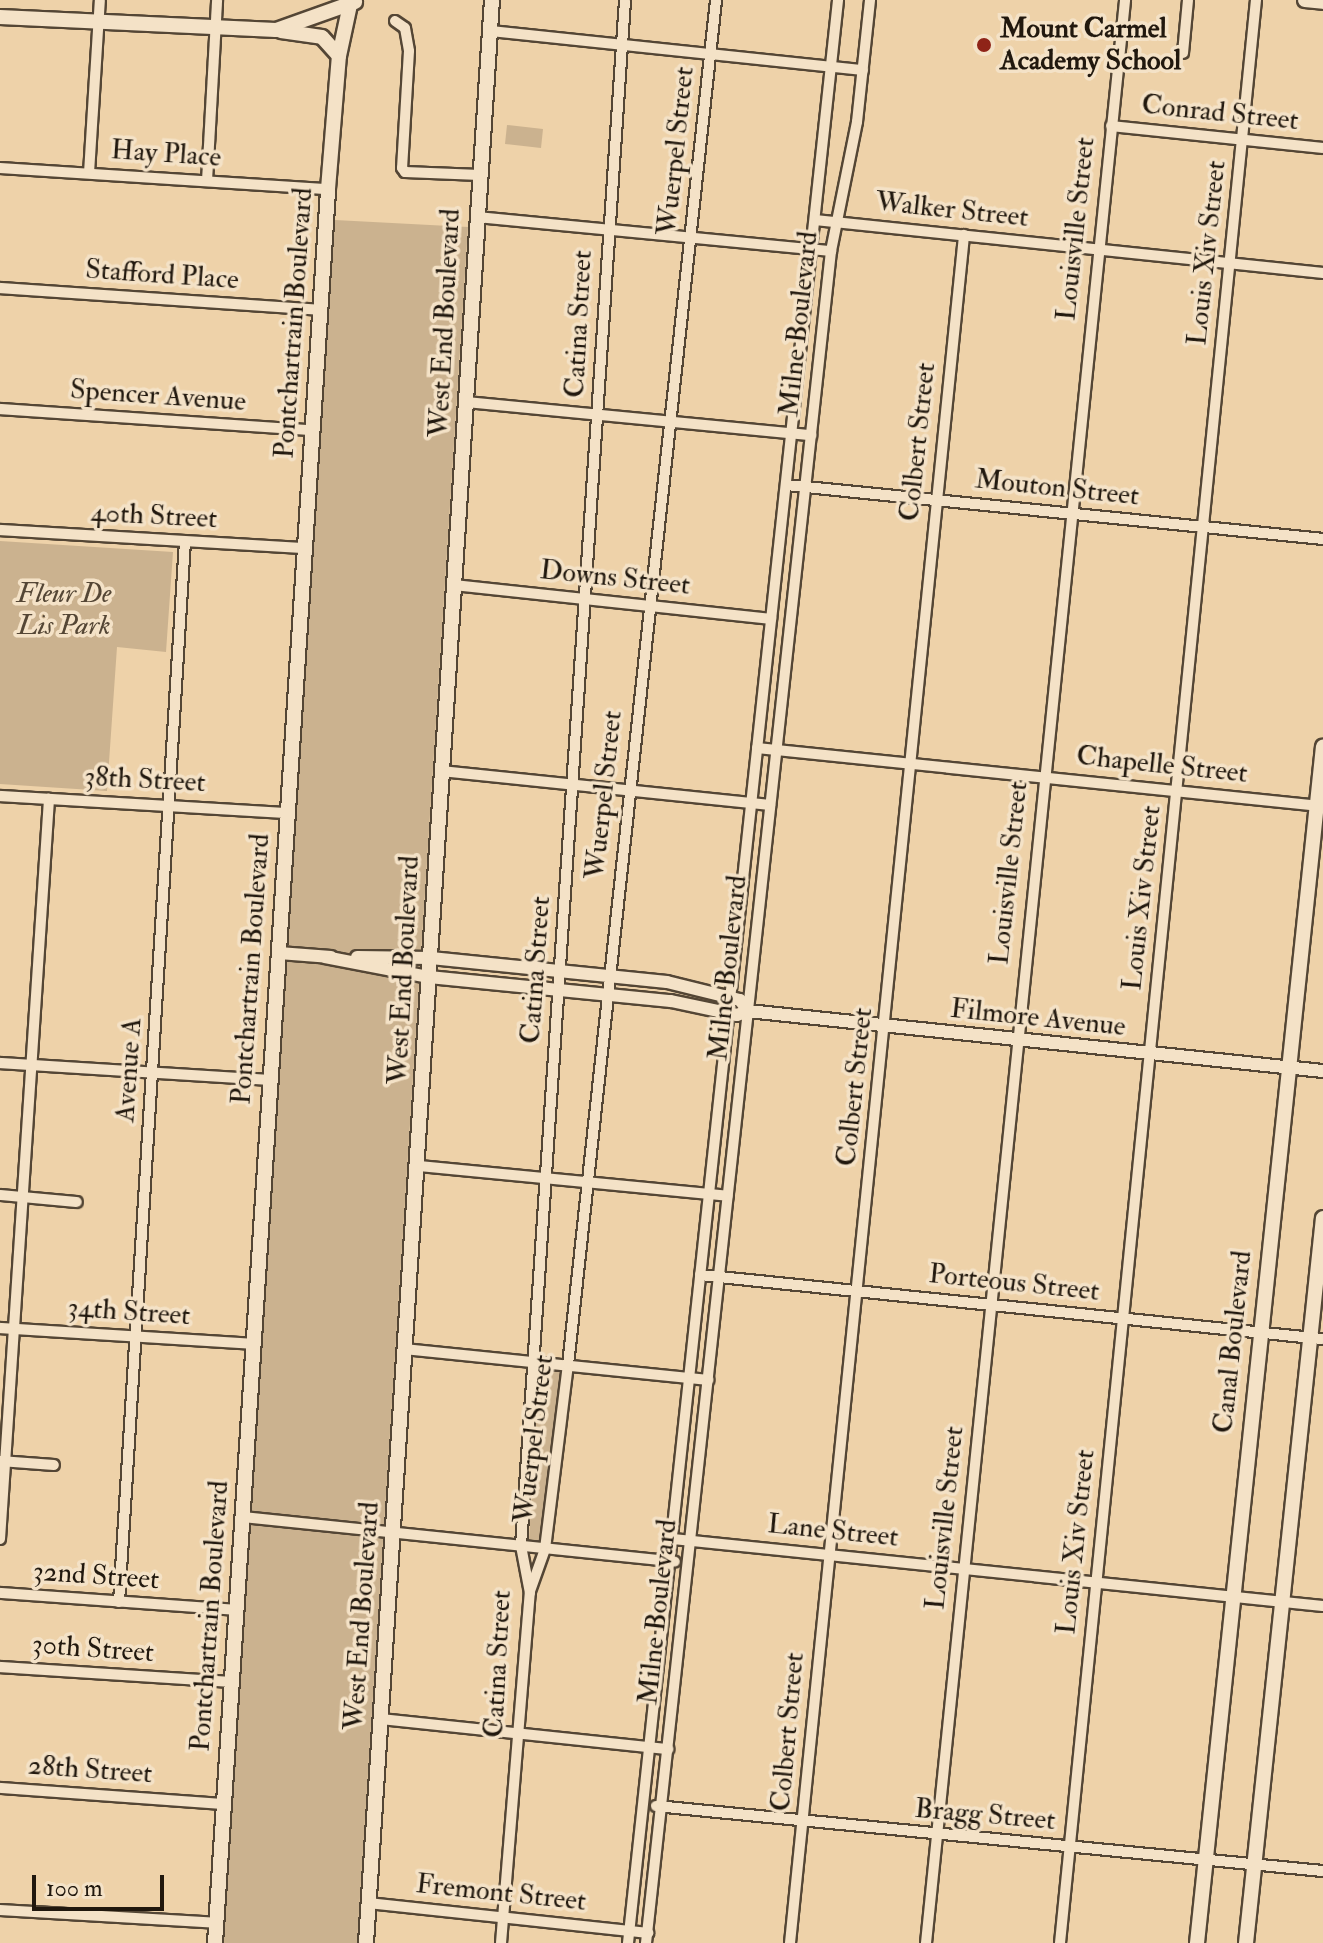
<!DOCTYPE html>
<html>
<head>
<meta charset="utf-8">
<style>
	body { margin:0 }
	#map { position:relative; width:1323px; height:1943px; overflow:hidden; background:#eed2a9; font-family:"IM FELL Double Pica",serif }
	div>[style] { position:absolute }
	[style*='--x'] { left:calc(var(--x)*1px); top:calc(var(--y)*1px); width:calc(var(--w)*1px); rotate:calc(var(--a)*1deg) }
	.green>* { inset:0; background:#cbb28f }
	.roads { filter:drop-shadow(2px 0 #544635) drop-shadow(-2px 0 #544635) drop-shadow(0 2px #544635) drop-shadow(0 -2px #544635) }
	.minor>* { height:10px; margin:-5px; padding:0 5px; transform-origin:5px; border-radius:5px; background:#f4e2c7 }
	.tertiary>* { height:12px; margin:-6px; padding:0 6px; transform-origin:6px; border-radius:6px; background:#f4e2c7 }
	.secondary>* { height:14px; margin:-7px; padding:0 7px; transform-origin:7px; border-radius:7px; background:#f4e2c7 }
	.dots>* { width:22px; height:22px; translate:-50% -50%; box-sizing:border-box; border:4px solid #f4e2c7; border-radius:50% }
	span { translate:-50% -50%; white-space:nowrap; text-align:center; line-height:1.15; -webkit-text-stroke:7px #f4e2c7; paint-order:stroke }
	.poi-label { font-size:28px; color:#21180e; font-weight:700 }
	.left { translate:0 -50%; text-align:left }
	.street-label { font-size:28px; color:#21180e }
	.park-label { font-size:28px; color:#544635; font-style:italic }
	.scale { position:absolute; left:32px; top:1875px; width:132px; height:36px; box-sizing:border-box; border:4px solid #21180e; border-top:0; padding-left:10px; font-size:24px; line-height:28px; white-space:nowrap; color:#21180e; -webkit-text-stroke:6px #f4e2c7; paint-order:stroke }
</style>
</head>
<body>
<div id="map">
	<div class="green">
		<div style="clip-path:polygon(507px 125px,543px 129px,541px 148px,505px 144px)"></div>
		<div style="clip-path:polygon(335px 220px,468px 227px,357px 1943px,221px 1943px)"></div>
		<div style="clip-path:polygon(0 541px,173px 552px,166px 652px,117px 647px,107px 791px,0 784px)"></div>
		<div style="clip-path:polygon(539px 1367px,561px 1370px,542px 1541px,529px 1540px)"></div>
	</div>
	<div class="roads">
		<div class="minor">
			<div style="--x:395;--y:21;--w:12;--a:35"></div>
			<div style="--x:405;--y:28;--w:23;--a:80"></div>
			<div style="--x:409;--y:51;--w:117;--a:93.4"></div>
			<div style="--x:402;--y:168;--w:5;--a:53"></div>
			<div style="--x:405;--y:172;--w:75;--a:2.3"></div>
			<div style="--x:491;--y:31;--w:374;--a:6"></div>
			<div style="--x:1183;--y:53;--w:53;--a:-84.6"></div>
			<div style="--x:1111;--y:126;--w:213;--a:5.9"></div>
			<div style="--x:0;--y:168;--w:329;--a:3.7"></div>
			<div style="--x:89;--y:173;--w:173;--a:-86.4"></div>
			<div style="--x:207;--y:181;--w:181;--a:-86.8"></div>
			<div style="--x:477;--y:217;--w:356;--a:5.5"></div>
			<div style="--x:815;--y:220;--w:511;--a:5.96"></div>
			<div style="--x:0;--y:288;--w:322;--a:3.9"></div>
			<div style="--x:466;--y:402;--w:347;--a:5.5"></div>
			<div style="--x:0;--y:409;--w:313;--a:3.9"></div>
			<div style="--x:786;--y:485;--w:540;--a:5.74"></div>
			<div style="--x:0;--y:530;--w:306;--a:3.4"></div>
			<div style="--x:454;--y:585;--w:319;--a:6.1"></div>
			<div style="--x:757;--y:748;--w:566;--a:5.88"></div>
			<div style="--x:441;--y:771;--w:331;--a:5.9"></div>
			<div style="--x:0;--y:796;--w:289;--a:3.4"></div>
			<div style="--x:0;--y:1063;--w:270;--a:3.6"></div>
			<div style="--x:419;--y:1166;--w:310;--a:5.5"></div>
			<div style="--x:0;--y:1195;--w:77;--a:5.2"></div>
			<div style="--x:700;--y:1275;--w:626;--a:5.87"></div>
			<div style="--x:0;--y:1328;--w:255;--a:3.6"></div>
			<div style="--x:404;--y:1349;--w:306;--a:5.8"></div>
			<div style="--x:0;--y:1461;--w:54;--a:4.2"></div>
			<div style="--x:243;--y:1517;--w:434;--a:5.9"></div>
			<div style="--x:0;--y:1539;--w:742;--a:-86.21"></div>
			<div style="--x:673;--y:1539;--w:653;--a:5.89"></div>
			<div style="--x:530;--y:1591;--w:45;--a:-70.3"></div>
			<div style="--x:545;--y:1549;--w:185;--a:-82.9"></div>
			<div style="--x:568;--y:1365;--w:1373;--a:-83.81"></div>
			<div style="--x:0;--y:1593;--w:237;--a:4.1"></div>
			<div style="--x:119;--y:1602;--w:1062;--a:-86.44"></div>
			<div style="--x:0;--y:1667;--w:231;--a:3.7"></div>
			<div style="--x:381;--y:1719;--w:289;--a:6"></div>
			<div style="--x:0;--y:1788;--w:225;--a:4.1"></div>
			<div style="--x:656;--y:1806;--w:670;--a:5.57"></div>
			<div style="--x:368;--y:1903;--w:282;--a:6.1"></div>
			<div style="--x:0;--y:1910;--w:216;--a:3.4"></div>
			<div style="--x:501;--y:1943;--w:351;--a:-85.3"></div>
			<div style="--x:530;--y:1593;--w:48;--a:-100.8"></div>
			<div style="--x:521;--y:1546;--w:1549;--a:-86.15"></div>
			<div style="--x:628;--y:1943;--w:1954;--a:-83.83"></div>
			<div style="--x:646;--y:1943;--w:1702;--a:-83.76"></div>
			<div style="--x:831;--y:251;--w:132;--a:-78.6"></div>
			<div style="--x:857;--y:122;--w:123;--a:-83.9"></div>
			<div style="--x:790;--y:1943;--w:1717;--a:-84.18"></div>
			<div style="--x:926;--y:1943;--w:1953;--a:-84.15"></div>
			<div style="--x:1060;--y:1943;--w:1953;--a:-84.24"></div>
		</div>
		<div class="tertiary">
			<div style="--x:279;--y:953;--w:52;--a:4.4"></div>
			<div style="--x:325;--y:957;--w:106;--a:10.9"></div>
			<div style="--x:429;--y:977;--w:243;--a:5.7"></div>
			<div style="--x:671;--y:1001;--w:67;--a:12"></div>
			<div style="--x:737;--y:1015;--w:12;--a:-20"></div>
			<div style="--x:748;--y:1011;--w:578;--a:5.96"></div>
			<div style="--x:357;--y:957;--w:74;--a:0.8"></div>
			<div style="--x:431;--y:958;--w:237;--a:5.8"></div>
			<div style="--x:667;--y:982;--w:75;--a:13.9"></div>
			<div style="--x:740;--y:1000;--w:14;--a:54"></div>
		</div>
		<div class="secondary">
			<div style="--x:1305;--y:0;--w:18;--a:6"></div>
			<div style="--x:0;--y:17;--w:276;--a:2.7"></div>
			<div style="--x:276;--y:30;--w:84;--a:-19.5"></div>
			<div style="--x:281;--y:31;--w:41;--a:8.3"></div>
			<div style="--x:322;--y:37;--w:25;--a:48"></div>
			<div style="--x:215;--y:1943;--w:1758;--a:-86.31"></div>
			<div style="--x:328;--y:189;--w:133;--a:-85.3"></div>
			<div style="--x:339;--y:56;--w:57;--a:-77.9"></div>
			<div style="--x:366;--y:1943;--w:1947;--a:-86.29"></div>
			<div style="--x:1197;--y:1943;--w:1203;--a:-83.99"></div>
			<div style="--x:1246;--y:1943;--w:729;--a:-83.94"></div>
		</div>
	</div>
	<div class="dots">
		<div style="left:984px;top:45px;background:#8f2418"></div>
	</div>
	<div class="poi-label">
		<span class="left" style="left:1000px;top:45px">Mount Carmel<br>Academy School</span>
	</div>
	<div class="street-label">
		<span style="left:1220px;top:113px;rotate:6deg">Conrad Street</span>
		<span style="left:676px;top:151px;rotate:-84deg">Wuerpel Street</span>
		<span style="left:166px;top:154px;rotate:4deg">Hay Place</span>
		<span style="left:952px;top:210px;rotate:6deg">Walker Street</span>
		<span style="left:1076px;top:229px;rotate:-84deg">Louisville Street</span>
		<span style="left:1207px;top:253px;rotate:-84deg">Louis Xiv Street</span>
		<span style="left:162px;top:275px;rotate:4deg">Stafford Place</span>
		<span style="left:294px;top:323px;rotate:-86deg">Pontchartrain Boulevard</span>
		<span style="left:445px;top:323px;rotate:-87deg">West End Boulevard</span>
		<span style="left:579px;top:324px;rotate:-87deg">Catina Street</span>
		<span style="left:799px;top:324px;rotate:-84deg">Milne Boulevard</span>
		<span style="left:158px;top:396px;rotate:4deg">Spencer Avenue</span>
		<span style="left:918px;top:442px;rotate:-84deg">Colbert Street</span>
		<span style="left:1057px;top:488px;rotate:6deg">Mouton Street</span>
		<span style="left:154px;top:516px;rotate:3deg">40th Street</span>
		<span style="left:615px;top:578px;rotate:6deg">Downs Street</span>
		<span style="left:1162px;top:765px;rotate:6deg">Chapelle Street</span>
		<span style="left:145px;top:780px;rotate:3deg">38th Street</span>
		<span style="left:604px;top:795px;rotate:-84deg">Wuerpel Street</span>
		<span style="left:1009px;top:873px;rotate:-84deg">Louisville Street</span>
		<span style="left:1142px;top:898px;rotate:-84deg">Louis Xiv Street</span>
		<span style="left:728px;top:968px;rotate:-84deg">Milne Boulevard</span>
		<span style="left:251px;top:969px;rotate:-86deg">Pontchartrain Boulevard</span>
		<span style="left:404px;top:970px;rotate:-87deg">West End Boulevard</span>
		<span style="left:536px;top:970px;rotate:-86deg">Catina Street</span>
		<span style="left:1038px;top:1018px;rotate:6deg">Filmore Avenue</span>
		<span style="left:129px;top:1070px;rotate:-86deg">Avenue A</span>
		<span style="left:855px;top:1087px;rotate:-84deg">Colbert Street</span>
		<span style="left:1014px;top:1283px;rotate:6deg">Porteous Street</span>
		<span style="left:129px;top:1312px;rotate:4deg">34th Street</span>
		<span style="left:1233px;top:1342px;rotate:-84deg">Canal Boulevard</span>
		<span style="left:534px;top:1439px;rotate:-83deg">Wuerpel Street</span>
		<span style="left:945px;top:1518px;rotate:-84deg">Louisville Street</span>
		<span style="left:833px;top:1531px;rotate:6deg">Lane Street</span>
		<span style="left:1076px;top:1542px;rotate:-84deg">Louis Xiv Street</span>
		<span style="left:96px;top:1576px;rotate:4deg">32nd Street</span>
		<span style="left:658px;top:1612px;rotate:-84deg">Milne Boulevard</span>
		<span style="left:210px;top:1616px;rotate:-86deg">Pontchartrain Boulevard</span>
		<span style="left:362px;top:1616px;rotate:-86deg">West End Boulevard</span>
		<span style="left:93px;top:1649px;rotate:4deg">30th Street</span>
		<span style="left:498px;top:1664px;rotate:-87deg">Catina Street</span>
		<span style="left:788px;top:1732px;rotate:-85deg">Colbert Street</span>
		<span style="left:90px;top:1770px;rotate:4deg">28th Street</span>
		<span style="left:985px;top:1815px;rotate:5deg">Bragg Street</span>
		<span style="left:501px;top:1893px;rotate:6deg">Fremont Street</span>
	</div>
	<div class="park-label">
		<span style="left:64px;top:610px">Fleur De<br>Lis Park</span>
	</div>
	<div class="scale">100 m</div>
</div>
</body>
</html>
